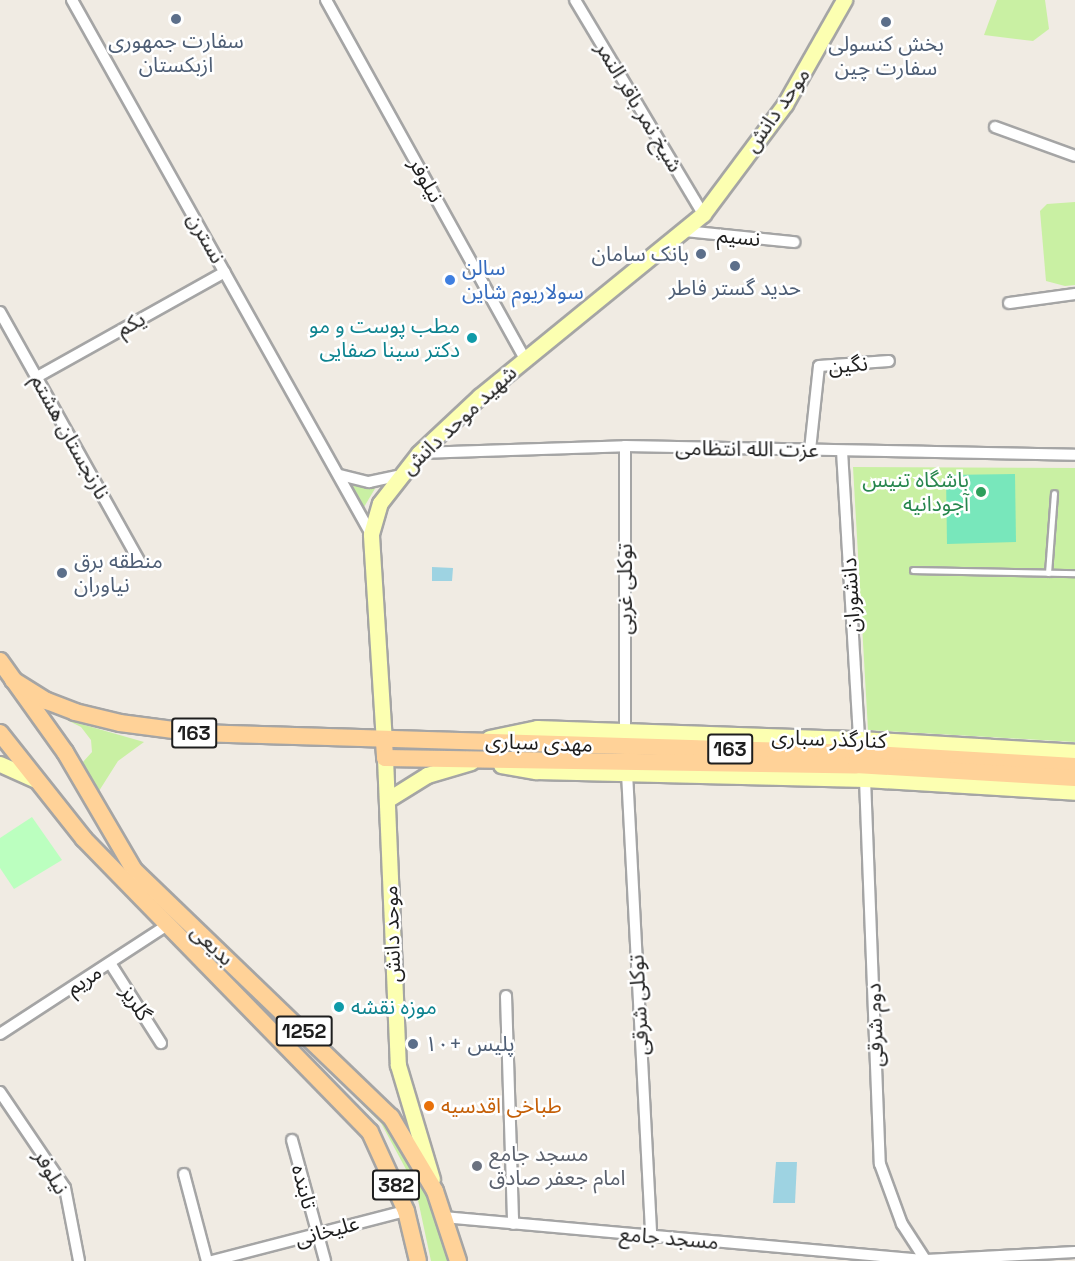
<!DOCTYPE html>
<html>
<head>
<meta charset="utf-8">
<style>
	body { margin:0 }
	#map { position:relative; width:1075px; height:1261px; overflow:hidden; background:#f0ebe3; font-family:"Space Grotesk","Noto Sans Arabic",sans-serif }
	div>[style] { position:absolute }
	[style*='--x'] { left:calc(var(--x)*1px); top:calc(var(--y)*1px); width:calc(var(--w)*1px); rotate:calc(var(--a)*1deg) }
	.grass>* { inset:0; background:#c9f0a3 }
	.park>* { inset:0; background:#bbffbf }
	.pitch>* { inset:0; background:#78e7bb }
	.water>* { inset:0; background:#9ed3e2 }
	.roads { filter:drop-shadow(2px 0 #a5a5a5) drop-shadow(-2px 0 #a5a5a5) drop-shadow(0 2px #a5a5a5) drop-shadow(0 -2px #a5a5a5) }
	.lane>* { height:5px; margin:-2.5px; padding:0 2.5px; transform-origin:2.5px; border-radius:2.5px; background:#fff }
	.street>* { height:10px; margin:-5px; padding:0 5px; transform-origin:5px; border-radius:5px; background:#fff }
	.secondary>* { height:15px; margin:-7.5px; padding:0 7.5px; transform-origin:7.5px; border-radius:7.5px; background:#fcffb1 }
	.primary>* { height:16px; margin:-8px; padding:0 8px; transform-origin:8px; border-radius:8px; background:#ffd298 }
	.dots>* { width:16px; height:16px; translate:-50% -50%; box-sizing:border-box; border:3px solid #fff; border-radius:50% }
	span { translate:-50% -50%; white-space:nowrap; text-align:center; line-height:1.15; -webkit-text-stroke:5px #fff; paint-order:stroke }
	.shield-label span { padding:2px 4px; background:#fff; border:2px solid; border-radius:4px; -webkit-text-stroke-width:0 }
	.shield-label { font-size:20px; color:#1e1e1e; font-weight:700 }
	.service-label { font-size:21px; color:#4e5e75 }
	.right { translate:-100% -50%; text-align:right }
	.left { translate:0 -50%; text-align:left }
	.street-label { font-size:21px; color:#1e1e1e }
	.shop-label { font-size:21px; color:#366cbe }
	.culture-label { font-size:21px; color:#0d838f }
	.leisure-label { font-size:21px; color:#27864d }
	.food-label { font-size:21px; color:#c56008 }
	.worship-label { font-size:21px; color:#5b616d }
</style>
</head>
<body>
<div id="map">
	<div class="grass">
		<div style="clip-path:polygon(997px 0,1045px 0,1049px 29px,1033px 41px,984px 35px)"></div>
		<div style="clip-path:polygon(1075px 202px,1075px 285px,1065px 286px,1046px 281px,1040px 211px,1047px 204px)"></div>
		<div style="clip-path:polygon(853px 467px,1075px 468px,1075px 742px,868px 730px)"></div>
		<div style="clip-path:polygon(349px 481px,376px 487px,364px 507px,359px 504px)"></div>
		<div style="clip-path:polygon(67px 720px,144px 742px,118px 761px,99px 791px,82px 763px,92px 752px,91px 740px,81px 727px)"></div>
		<div style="clip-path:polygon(235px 978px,369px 1097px,422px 1177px,449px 1261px,431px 1261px,415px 1186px,381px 1123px)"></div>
	</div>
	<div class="park">
		<div style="clip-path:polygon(32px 817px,62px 860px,14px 889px,0 868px,0 838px)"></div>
	</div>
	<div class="pitch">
		<div style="clip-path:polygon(1015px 474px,1016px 542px,947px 544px,946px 475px)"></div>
	</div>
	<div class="water">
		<div style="clip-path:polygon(432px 567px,453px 568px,452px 581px,432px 581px)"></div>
		<div style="clip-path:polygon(776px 1162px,797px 1162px,795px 1203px,773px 1203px)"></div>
	</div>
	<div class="roads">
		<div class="lane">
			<div style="--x:913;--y:570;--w:162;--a:1.1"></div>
			<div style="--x:1048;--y:573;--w:80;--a:-85.7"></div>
		</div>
		<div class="street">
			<div style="--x:72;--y:0;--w:612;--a:60.75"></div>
			<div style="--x:326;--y:0;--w:410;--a:61"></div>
			<div style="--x:575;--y:0;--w:249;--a:59.1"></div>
			<div style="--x:995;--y:127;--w:85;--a:19.9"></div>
			<div style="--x:685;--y:231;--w:110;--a:5.8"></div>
			<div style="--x:1009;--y:303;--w:67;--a:-7.8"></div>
			<div style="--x:0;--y:312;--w:287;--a:60.8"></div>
			<div style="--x:37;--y:377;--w:215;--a:-29.2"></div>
			<div style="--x:810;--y:450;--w:84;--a:-83.9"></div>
			<div style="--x:819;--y:366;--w:70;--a:-4.1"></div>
			<div style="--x:842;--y:451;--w:289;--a:86.6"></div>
			<div style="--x:419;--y:453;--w:206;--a:-1.9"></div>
			<div style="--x:625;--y:446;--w:450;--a:1.1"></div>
			<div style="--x:340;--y:475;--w:30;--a:14"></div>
			<div style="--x:369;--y:482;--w:29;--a:-12"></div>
			<div style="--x:625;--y:731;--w:285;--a:-90"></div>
			<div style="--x:627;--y:773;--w:465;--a:87"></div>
			<div style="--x:865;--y:779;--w:385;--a:87.8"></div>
			<div style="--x:880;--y:1164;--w:64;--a:69.9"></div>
			<div style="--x:902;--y:1224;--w:44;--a:57"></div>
			<div style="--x:110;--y:963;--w:95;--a:57.5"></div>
			<div style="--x:506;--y:996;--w:228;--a:88.2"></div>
			<div style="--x:0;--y:1034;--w:199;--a:-33.1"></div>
			<div style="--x:0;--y:1092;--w:116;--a:55.9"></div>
			<div style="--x:65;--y:1188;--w:74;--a:79.1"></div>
			<div style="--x:292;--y:1140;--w:125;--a:74.7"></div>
			<div style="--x:184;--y:1174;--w:90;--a:75.2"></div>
			<div style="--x:443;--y:1217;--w:485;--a:5.1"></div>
			<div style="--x:926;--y:1260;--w:149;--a:-3.1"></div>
			<div style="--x:212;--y:1261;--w:200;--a:-14.5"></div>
		</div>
		<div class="secondary">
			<div style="--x:489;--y:738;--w:49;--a:-11.8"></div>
			<div style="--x:537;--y:728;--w:322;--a:2"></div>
			<div style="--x:859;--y:739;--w:216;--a:3.4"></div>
			<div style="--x:384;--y:742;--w:208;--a:-93.6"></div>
			<div style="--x:371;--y:534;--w:32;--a:-74"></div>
			<div style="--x:380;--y:503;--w:63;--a:-52"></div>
			<div style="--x:419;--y:453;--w:83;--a:-43.1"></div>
			<div style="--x:480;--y:396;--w:288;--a:-39.2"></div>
			<div style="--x:703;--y:214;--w:137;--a:-53.3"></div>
			<div style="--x:785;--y:104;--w:120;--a:-60.4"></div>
			<div style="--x:385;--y:758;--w:307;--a:87.6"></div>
			<div style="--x:398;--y:1065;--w:119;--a:73.4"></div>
			<div style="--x:0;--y:764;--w:39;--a:24"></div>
			<div style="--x:501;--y:765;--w:36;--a:10"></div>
			<div style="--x:536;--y:771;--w:329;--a:1.4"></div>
			<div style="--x:865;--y:779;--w:210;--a:3.5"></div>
			<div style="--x:387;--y:800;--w:47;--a:-32"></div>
			<div style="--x:427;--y:775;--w:46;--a:-16.5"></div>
		</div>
		<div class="primary">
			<div style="--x:0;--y:661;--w:112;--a:54.5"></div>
			<div style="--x:65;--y:752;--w:137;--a:59.7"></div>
			<div style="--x:134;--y:870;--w:356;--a:43.9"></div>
			<div style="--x:391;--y:1117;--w:86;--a:59.3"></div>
			<div style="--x:435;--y:1191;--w:74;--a:71.8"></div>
			<div style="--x:13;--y:680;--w:40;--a:32"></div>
			<div style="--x:47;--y:701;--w:30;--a:21"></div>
			<div style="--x:75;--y:712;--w:46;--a:13.7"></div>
			<div style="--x:120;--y:723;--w:77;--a:7.5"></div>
			<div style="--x:196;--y:733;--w:662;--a:1.73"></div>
			<div style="--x:858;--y:753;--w:217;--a:3.4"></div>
			<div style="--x:0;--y:733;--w:135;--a:51.6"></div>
			<div style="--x:84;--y:839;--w:409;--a:45.7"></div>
			<div style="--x:370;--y:1132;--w:87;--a:65.5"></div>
			<div style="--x:406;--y:1211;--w:51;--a:76.5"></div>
			<div style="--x:384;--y:742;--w:16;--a:86"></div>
			<div style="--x:385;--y:758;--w:471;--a:0.9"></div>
			<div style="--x:856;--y:765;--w:219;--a:3.4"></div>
		</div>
	</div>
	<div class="dots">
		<div style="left:176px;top:19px;background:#5c6f8a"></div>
		<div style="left:886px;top:22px;background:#5c6f8a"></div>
		<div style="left:701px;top:254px;background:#5c6f8a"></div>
		<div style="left:735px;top:266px;background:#5c6f8a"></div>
		<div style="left:450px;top:280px;background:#3f7fe0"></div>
		<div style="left:472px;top:338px;background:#0f9aa8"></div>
		<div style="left:981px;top:492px;background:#2e9e5b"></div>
		<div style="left:62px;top:573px;background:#5c6f8a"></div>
		<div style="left:339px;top:1007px;background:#0f9aa8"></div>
		<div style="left:413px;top:1044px;background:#5c6f8a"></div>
		<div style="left:429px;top:1106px;background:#e8710a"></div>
		<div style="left:477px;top:1166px;background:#6b7280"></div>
	</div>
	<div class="shield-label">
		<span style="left:194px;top:733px">163</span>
		<span style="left:730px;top:749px">163</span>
		<span style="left:304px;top:1031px">1252</span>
		<span style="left:396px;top:1185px">382</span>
	</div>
	<div class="service-label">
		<span style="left:176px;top:53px">سفارت جمهوری<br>ازبکستان</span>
		<span style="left:886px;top:56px">بخش کنسولی<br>سفارت چین</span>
		<span class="right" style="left:689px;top:254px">بانک سامان</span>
		<span style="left:735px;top:288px">حدید گستر فاطر</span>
		<span class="left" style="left:74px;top:573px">منطقه برق<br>نیاوران</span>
		<span class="left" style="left:425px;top:1044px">پلیس +۱۰</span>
	</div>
	<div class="street-label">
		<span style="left:639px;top:107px;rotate:59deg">شیخ نمر باقر النمر</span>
		<span style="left:777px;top:110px;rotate:-55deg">موحد دانش</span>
		<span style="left:426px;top:180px;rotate:61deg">نیلوفر</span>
		<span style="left:739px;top:237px;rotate:6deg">نسیم</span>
		<span style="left:206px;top:238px;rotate:61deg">نسترن</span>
		<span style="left:131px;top:324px;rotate:-29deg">یکم</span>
		<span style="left:848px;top:365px;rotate:-5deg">نگین</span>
		<span style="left:459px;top:420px;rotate:-43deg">شهید موحد دانش</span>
		<span style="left:70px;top:437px;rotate:61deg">نارنجستان هشتم</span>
		<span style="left:747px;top:449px;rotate:1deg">عزت الله انتظامی</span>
		<span style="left:625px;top:589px;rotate:-90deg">توکلی غربی</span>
		<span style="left:851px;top:595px;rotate:-93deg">دانشوران</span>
		<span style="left:829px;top:739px;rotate:2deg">کنارگذر سباری</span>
		<span style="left:539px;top:743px;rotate:2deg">مهدی سباری</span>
		<span style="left:392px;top:934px;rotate:-92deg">موحد دانش</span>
		<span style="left:212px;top:945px;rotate:43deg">بدیعی</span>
		<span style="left:84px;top:980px;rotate:-33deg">مریم</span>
		<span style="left:136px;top:1003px;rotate:57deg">گلریز</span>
		<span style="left:639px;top:1005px;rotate:-93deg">توکلی شرقی</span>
		<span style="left:875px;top:1025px;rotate:-92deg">دوم شرقی</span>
		<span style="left:51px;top:1172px;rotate:60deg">نیلوفر</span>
		<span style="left:304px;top:1187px;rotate:75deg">تابنده</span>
		<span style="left:327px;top:1231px;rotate:-15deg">علیخانی</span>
		<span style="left:669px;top:1238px;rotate:5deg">مسجد جامع</span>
	</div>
	<div class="shop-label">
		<span class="left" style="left:462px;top:280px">سالن<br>سولاریوم شاین</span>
	</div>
	<div class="culture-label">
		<span class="right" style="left:460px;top:338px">مطب پوست و مو<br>دکتر سینا صفایی</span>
		<span class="left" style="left:351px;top:1007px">موزه نقشه</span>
	</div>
	<div class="leisure-label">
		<span class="right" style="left:969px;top:492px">باشگاه تنیس<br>آجودانیه</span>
	</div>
	<div class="food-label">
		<span class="left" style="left:441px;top:1106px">طباخى اقدسيه</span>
	</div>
	<div class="worship-label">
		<span class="left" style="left:489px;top:1166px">مسجد جامع<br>امام جعفر صادق</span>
	</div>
</div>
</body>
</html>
